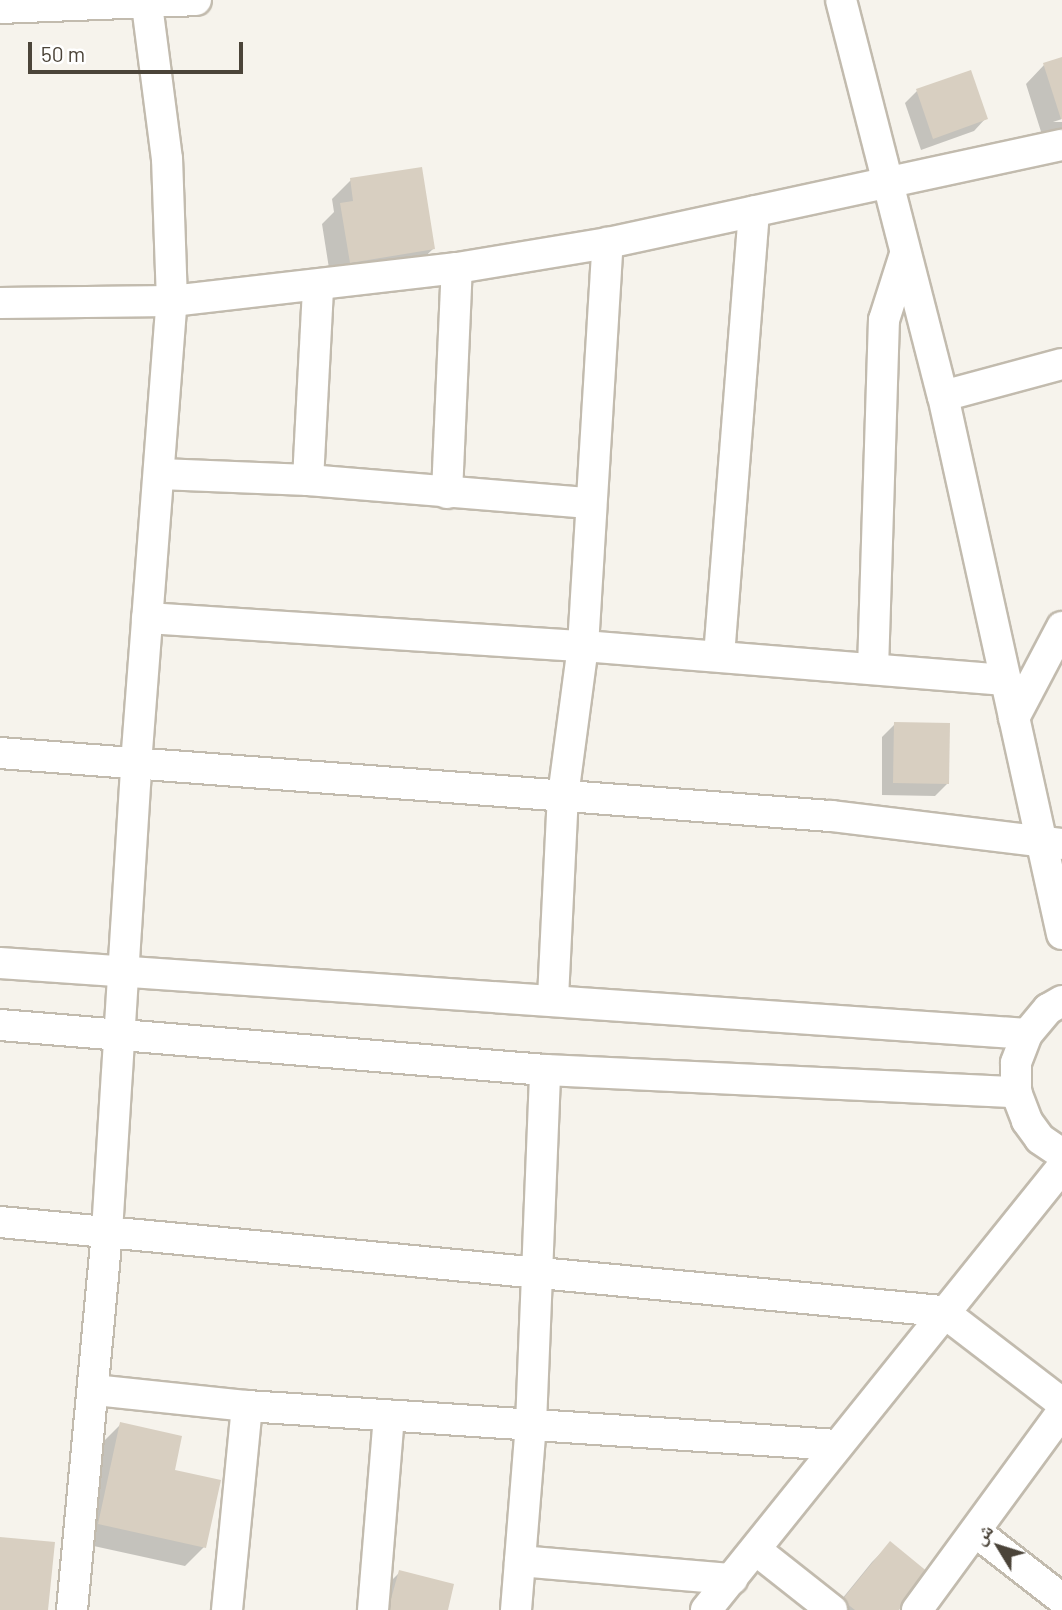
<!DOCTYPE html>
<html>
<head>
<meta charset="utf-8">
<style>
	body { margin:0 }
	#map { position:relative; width:1062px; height:1610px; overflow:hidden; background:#f6f3ec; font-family:Barlow,"Noto Naskh Arabic",sans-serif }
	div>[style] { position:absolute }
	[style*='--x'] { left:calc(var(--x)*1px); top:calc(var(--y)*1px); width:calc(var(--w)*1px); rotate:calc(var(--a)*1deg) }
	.shadow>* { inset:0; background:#0003 }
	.building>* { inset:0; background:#d8cfc1 }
	.roads { filter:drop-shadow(2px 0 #c2bbae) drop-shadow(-2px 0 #c2bbae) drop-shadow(0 2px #c2bbae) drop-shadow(0 -2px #c2bbae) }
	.minor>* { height:30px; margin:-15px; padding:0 15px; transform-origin:15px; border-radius:15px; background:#fff }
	span { translate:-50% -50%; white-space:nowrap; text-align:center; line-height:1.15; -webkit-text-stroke:5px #fff; paint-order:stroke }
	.north { position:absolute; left:964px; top:1512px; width:70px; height:70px; -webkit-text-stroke:5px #fff; paint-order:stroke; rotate:308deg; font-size:19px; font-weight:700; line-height:28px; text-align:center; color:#4b4439 }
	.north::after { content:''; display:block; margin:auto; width:24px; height:32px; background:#4b4439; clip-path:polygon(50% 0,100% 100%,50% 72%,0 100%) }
	.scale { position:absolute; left:28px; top:42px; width:215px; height:32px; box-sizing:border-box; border:4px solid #4b4439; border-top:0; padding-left:9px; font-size:21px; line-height:24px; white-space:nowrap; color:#4b4439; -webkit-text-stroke:5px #fff; paint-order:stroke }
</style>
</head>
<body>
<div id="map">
	<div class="shadow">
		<div style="clip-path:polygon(1062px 59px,1062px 119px,1053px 122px,1062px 122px,1062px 132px,1043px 138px,1026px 84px,1044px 65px)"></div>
		<div style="clip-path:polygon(917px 91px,986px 118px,974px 131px,921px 150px,905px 103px)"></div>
		<div style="clip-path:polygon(351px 180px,433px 249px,414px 267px,331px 281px,322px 224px,334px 212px,332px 199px)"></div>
		<div style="clip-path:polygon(895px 724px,948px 783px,935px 796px,882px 795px,882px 737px)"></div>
		<div style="clip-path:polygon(121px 1424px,172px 1471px,204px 1547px,185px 1566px,80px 1543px,102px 1443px)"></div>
		<div style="clip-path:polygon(890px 1544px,896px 1610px,833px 1610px,872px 1562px)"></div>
		<div style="clip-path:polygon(400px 1572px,446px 1610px,376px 1610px,381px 1591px)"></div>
	</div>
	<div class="building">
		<div style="clip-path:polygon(1062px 57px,1062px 119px,1061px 119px,1043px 63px)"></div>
		<div style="clip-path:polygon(971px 70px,988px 119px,933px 139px,916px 89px)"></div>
		<div style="clip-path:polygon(422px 167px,435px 249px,350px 263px,340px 203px,353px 201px,350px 178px)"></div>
		<div style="clip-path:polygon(894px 722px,950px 723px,949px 784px,893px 783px)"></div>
		<div style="clip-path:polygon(120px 1422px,182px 1436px,175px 1470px,221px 1480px,206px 1548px,98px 1524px)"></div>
		<div style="clip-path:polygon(0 1537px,55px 1542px,48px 1610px,0 1610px)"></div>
		<div style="clip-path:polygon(890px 1541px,929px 1573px,899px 1610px,855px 1610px,842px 1600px)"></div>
		<div style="clip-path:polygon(399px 1570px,454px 1584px,448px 1610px,388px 1610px)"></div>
	</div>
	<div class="roads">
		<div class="minor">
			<div style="--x:841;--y:0;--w:409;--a:75.6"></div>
			<div style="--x:943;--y:396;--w:551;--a:77.53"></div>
			<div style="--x:0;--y:8;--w:196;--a:-2.3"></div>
			<div style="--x:0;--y:303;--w:172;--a:-0.7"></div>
			<div style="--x:172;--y:301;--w:287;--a:-6.6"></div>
			<div style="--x:457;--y:268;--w:153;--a:-9.4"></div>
			<div style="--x:608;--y:243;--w:464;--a:-12.2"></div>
			<div style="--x:943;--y:396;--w:123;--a:-15.1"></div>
			<div style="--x:160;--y:474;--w:148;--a:2.3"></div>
			<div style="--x:308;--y:480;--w:282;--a:4.7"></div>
			<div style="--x:308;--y:480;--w:192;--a:-87"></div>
			<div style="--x:447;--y:493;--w:225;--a:-87.5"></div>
			<div style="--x:147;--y:618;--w:437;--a:3.7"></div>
			<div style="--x:583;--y:646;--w:424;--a:4.6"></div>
			<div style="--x:719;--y:656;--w:446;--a:-85.5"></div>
			<div style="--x:873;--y:669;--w:349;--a:-88.2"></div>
			<div style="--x:884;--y:320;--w:69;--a:-72.3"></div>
			<div style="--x:1014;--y:718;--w:103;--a:-62.2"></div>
			<div style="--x:0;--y:753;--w:833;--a:4.34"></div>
			<div style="--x:831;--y:816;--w:233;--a:6.9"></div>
			<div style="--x:0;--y:963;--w:1029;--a:3.95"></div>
			<div style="--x:553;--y:998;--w:202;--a:-87.2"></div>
			<div style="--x:563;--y:796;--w:151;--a:-82.4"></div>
			<div style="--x:583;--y:646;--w:404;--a:-86.5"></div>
			<div style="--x:1062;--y:1001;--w:16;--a:150"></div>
			<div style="--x:1048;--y:1009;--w:33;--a:130"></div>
			<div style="--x:1027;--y:1034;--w:31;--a:111"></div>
			<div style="--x:1016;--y:1063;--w:29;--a:90"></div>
			<div style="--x:1016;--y:1092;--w:31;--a:69"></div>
			<div style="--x:1027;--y:1121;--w:22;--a:54"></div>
			<div style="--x:1040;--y:1139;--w:27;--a:34"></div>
			<div style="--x:0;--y:1025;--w:547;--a:4.72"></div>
			<div style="--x:545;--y:1070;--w:472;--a:2.7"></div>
			<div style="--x:0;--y:1222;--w:946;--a:5.4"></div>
			<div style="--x:942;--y:1311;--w:151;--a:37.5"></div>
			<div style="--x:94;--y:1390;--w:154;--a:6"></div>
			<div style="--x:247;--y:1406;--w:592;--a:3.78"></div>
			<div style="--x:976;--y:1532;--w:109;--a:37.9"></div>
			<div style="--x:756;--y:1550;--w:97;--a:38.3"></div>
			<div style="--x:520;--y:1561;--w:213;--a:4.9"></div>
			<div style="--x:72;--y:1610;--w:381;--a:-84.7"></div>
			<div style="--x:107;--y:1231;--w:468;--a:-86.4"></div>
			<div style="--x:136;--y:764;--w:464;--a:-85.6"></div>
			<div style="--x:172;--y:301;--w:142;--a:-92"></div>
			<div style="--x:167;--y:159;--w:156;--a:-97.4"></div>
			<div style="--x:227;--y:1610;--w:205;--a:-84.4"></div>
			<div style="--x:373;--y:1610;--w:195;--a:-85.3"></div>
			<div style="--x:516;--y:1610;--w:187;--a:-85.4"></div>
			<div style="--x:531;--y:1424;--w:354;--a:-87.7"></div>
			<div style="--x:706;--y:1610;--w:568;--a:-51.21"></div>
			<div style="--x:917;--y:1610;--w:245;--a:-53.8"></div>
		</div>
	</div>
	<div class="north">ش</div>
	<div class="scale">50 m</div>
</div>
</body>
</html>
